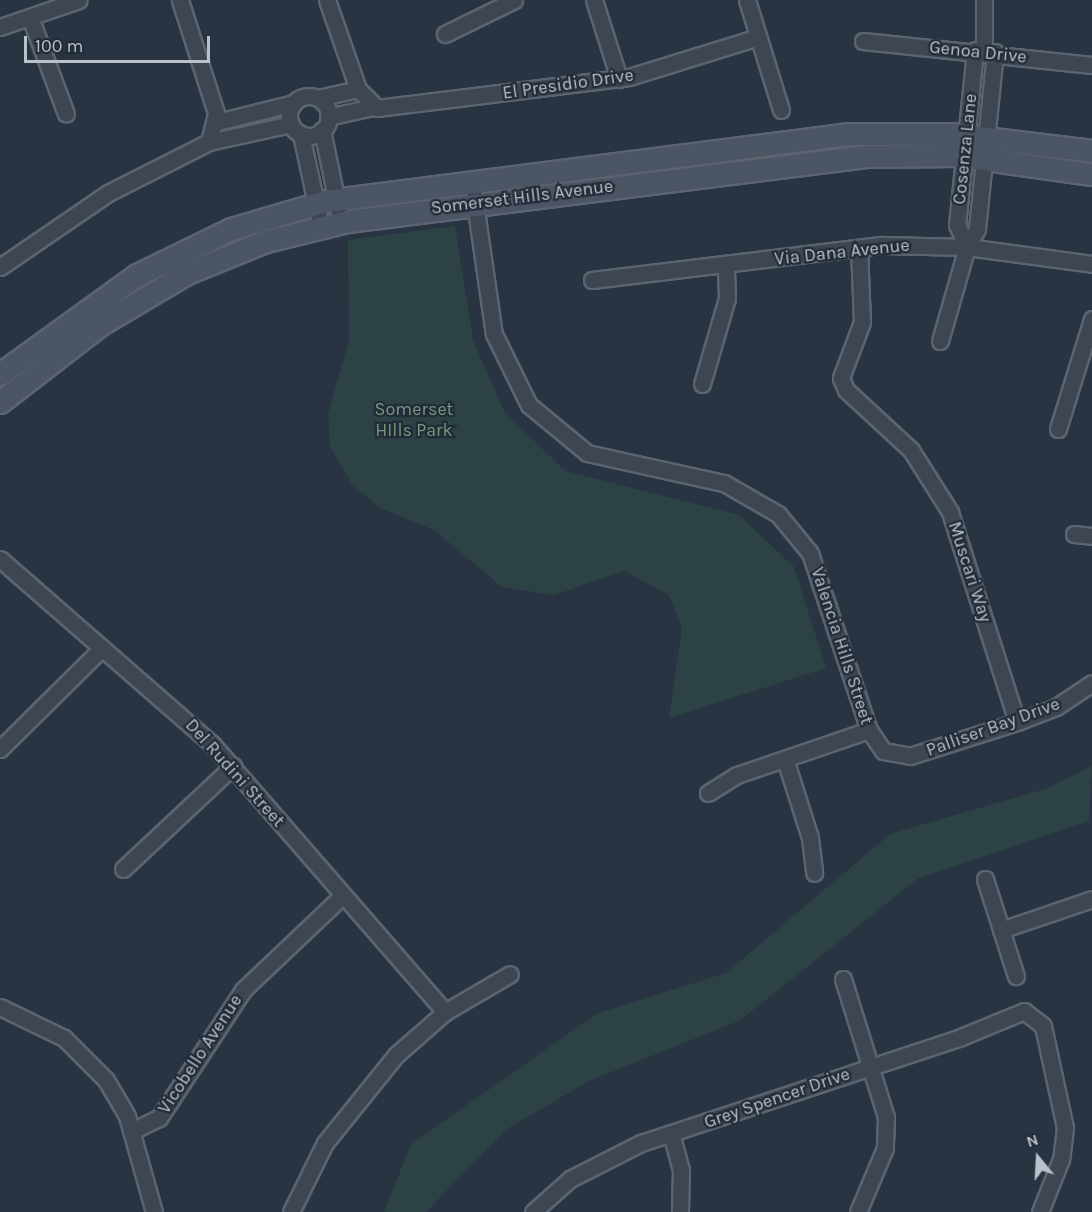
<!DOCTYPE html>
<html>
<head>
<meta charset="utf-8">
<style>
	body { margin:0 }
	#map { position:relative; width:1092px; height:1212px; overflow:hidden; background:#293442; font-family:Karla,sans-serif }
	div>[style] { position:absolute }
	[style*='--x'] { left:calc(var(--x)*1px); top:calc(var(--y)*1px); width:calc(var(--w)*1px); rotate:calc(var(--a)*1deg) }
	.green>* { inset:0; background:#2c4244 }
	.roads { filter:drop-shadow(2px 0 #5b646f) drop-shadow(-2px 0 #5b646f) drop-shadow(0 2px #5b646f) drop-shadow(0 -2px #5b646f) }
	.street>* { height:15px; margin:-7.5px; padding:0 7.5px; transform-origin:7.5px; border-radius:7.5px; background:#3d4652 }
	.street>.ring { margin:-7.5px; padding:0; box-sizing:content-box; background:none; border:15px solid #3d4652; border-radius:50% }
	.secondary>* { height:21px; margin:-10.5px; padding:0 10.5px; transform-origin:10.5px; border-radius:10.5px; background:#4c5564 }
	span { translate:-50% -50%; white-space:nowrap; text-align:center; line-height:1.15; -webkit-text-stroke:4.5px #222b37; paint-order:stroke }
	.street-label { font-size:18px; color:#bac1cb }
	.park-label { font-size:18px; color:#739a7c }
	.north { position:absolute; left:1008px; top:1128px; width:60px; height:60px; -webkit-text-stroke:4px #222b37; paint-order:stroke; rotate:342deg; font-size:16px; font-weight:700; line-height:24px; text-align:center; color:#bac1cb }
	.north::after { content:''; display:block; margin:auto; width:21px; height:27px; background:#bac1cb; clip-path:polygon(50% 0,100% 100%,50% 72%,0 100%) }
	.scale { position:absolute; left:24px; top:36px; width:186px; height:27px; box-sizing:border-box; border:3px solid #bac1cb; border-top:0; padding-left:8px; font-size:18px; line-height:21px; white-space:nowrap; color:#bac1cb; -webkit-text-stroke:4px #222b37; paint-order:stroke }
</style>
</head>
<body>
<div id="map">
	<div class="green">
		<div style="clip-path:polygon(455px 226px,473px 340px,504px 411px,565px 471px,739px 515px,794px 567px,826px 668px,669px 718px,682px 628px,669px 595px,625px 571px,554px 595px,502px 587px,434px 530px,380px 508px,352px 484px,330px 447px,328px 414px,349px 341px,348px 240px)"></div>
		<div style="clip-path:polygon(1092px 766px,1089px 821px,917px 879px,739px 1021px,589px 1081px,507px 1129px,426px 1212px,384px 1212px,411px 1144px,598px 1013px,726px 973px,890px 834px,1045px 789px)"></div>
	</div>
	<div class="roads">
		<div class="street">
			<div style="--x:327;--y:0;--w:94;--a:70.8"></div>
			<div style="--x:358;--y:89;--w:27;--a:45"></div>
			<div style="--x:377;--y:108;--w:254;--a:-7"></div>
			<div style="--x:629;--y:77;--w:135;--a:-17.2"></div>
			<div style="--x:594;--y:0;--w:83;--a:72.4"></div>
			<div style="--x:747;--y:0;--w:115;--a:72.8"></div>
			<div style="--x:984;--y:0;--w:51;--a:90"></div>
			<div style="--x:30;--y:17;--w:103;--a:69.6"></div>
			<div style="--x:0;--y:27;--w:83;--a:-18.9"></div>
			<div style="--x:445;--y:34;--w:77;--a:-26.2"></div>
			<div style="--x:863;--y:41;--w:230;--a:6"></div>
			<div class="ring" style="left:289px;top:96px;width:25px;height:25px"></div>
			<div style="--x:318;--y:98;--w:41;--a:-12.7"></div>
			<div style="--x:328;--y:117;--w:46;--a:-12.5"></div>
			<div style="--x:217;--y:122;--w:79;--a:-13.9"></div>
			<div style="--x:322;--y:130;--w:94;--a:78.3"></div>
			<div style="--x:301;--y:134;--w:95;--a:77.9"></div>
			<div style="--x:209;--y:142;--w:84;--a:-12.4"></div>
			<div style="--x:474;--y:196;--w:139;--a:81.8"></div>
			<div style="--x:494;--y:334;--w:79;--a:63.8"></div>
			<div style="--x:529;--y:405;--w:75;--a:39.6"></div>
			<div style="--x:587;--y:453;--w:140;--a:12.4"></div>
			<div style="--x:724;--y:483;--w:62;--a:29.9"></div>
			<div style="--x:778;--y:514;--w:50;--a:50.6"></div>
			<div style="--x:810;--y:553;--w:187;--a:71.6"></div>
			<div style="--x:869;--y:730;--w:25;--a:56"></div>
			<div style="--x:883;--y:751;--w:27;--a:10"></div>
			<div style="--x:910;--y:756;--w:112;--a:-17.6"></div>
			<div style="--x:1017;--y:722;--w:42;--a:-21"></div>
			<div style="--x:1056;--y:707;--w:43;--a:-33.7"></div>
			<div style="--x:967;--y:247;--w:24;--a:-114"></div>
			<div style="--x:957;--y:225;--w:176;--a:-84.1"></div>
			<div style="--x:859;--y:248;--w:74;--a:87.7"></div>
			<div style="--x:862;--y:322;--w:60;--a:110.6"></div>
			<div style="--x:841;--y:378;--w:13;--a:67"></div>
			<div style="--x:846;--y:390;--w:88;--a:42.7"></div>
			<div style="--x:911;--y:450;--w:73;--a:57.8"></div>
			<div style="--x:950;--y:512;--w:220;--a:72.3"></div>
			<div style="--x:0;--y:267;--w:131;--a:-34.4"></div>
			<div style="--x:108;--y:193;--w:113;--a:-26.8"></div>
			<div style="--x:209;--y:142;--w:30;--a:-76"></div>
			<div style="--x:216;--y:113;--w:119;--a:-107.7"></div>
			<div style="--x:592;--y:280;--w:293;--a:-6.9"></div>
			<div style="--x:883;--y:245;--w:84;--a:1.4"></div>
			<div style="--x:967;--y:247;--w:126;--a:7.7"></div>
			<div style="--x:940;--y:341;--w:98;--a:-74"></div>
			<div style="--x:967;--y:247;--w:21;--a:-61"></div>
			<div style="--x:977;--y:229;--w:178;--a:-84.2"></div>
			<div style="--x:702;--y:384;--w:90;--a:-73.8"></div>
			<div style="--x:727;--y:298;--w:34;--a:-92"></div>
			<div style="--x:1058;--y:429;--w:115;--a:-72.8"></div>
			<div style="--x:1074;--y:534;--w:18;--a:6"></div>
			<div style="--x:0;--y:559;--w:283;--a:41.1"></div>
			<div style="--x:213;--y:745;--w:354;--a:49"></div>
			<div style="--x:0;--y:749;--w:142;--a:-44.7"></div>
			<div style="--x:785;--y:759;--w:83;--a:72.4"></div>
			<div style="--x:810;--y:838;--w:35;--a:83"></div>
			<div style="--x:708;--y:793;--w:34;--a:-32"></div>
			<div style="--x:737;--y:775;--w:139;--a:-18.8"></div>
			<div style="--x:123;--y:869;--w:151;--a:-43.1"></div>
			<div style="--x:985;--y:879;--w:102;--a:72.3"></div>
			<div style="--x:1001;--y:930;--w:96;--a:-18.8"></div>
			<div style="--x:843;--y:979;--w:145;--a:72.7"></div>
			<div style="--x:886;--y:1117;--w:31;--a:92"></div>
			<div style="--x:885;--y:1148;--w:69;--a:112.9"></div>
			<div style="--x:0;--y:1007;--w:71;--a:25.8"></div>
			<div style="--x:64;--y:1038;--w:59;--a:45"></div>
			<div style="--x:106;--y:1080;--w:42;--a:59.7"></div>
			<div style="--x:127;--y:1116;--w:100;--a:74.3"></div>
			<div style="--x:132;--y:1131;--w:30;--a:-26"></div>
			<div style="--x:159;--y:1118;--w:153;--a:-56.7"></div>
			<div style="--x:243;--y:990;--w:137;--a:-43.5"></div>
			<div style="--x:671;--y:1133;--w:38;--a:75"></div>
			<div style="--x:681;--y:1170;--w:42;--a:91.4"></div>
			<div style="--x:291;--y:1212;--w:77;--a:-63.8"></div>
			<div style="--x:325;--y:1143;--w:113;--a:-51.1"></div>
			<div style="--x:396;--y:1055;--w:65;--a:-41.3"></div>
			<div style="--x:445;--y:1012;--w:75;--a:-30.3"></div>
			<div style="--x:533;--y:1212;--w:50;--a:-41.7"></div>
			<div style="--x:570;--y:1179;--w:80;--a:-26.9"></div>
			<div style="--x:641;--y:1143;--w:337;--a:-18.3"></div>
			<div style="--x:961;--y:1037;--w:68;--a:-22.4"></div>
			<div style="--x:1024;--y:1011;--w:24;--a:38"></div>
			<div style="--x:1043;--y:1026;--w:104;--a:77.8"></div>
			<div style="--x:1065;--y:1128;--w:31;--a:97"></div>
			<div style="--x:1061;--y:1159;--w:57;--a:111.6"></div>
		</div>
		<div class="secondary">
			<div style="--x:0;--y:374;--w:169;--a:-35.9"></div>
			<div style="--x:137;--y:275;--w:105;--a:-26.1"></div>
			<div style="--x:231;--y:229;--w:99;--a:-16.4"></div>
			<div style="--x:326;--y:201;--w:527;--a:-7.3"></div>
			<div style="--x:849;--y:134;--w:103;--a:0"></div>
			<div style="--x:952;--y:134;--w:141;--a:6.9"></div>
			<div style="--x:0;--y:402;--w:128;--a:-37.7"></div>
			<div style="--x:101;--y:324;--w:100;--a:-30.7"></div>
			<div style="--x:187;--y:273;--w:85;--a:-22.1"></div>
			<div style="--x:266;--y:241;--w:84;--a:-13.7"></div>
			<div style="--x:348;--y:221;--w:522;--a:-7.15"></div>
			<div style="--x:866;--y:156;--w:90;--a:-0.6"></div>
			<div style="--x:956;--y:155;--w:137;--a:8"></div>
		</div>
	</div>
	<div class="street-label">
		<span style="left:978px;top:52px;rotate:6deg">Genoa Drive</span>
		<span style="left:568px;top:84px;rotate:-8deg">El Presidio Drive</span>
		<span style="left:965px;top:149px;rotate:-84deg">Cosenza Lane</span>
		<span style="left:522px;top:197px;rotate:-7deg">Somerset Hills Avenue</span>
		<span style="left:842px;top:252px;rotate:-6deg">Via Dana Avenue</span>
		<span style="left:970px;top:572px;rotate:72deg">Muscari Way</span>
		<span style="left:842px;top:646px;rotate:72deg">Valencia Hills Street</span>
		<span style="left:993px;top:727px;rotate:-20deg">Palliser Bay Drive</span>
		<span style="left:235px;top:773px;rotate:48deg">Del Rudini Street</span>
		<span style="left:200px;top:1054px;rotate:-57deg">Vicobello Avenue</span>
		<span style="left:777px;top:1098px;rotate:-19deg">Grey Spencer Drive</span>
	</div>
	<div class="park-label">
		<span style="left:414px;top:420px">Somerset<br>HIlls Park</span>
	</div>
	<div class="north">N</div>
	<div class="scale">100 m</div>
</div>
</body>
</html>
